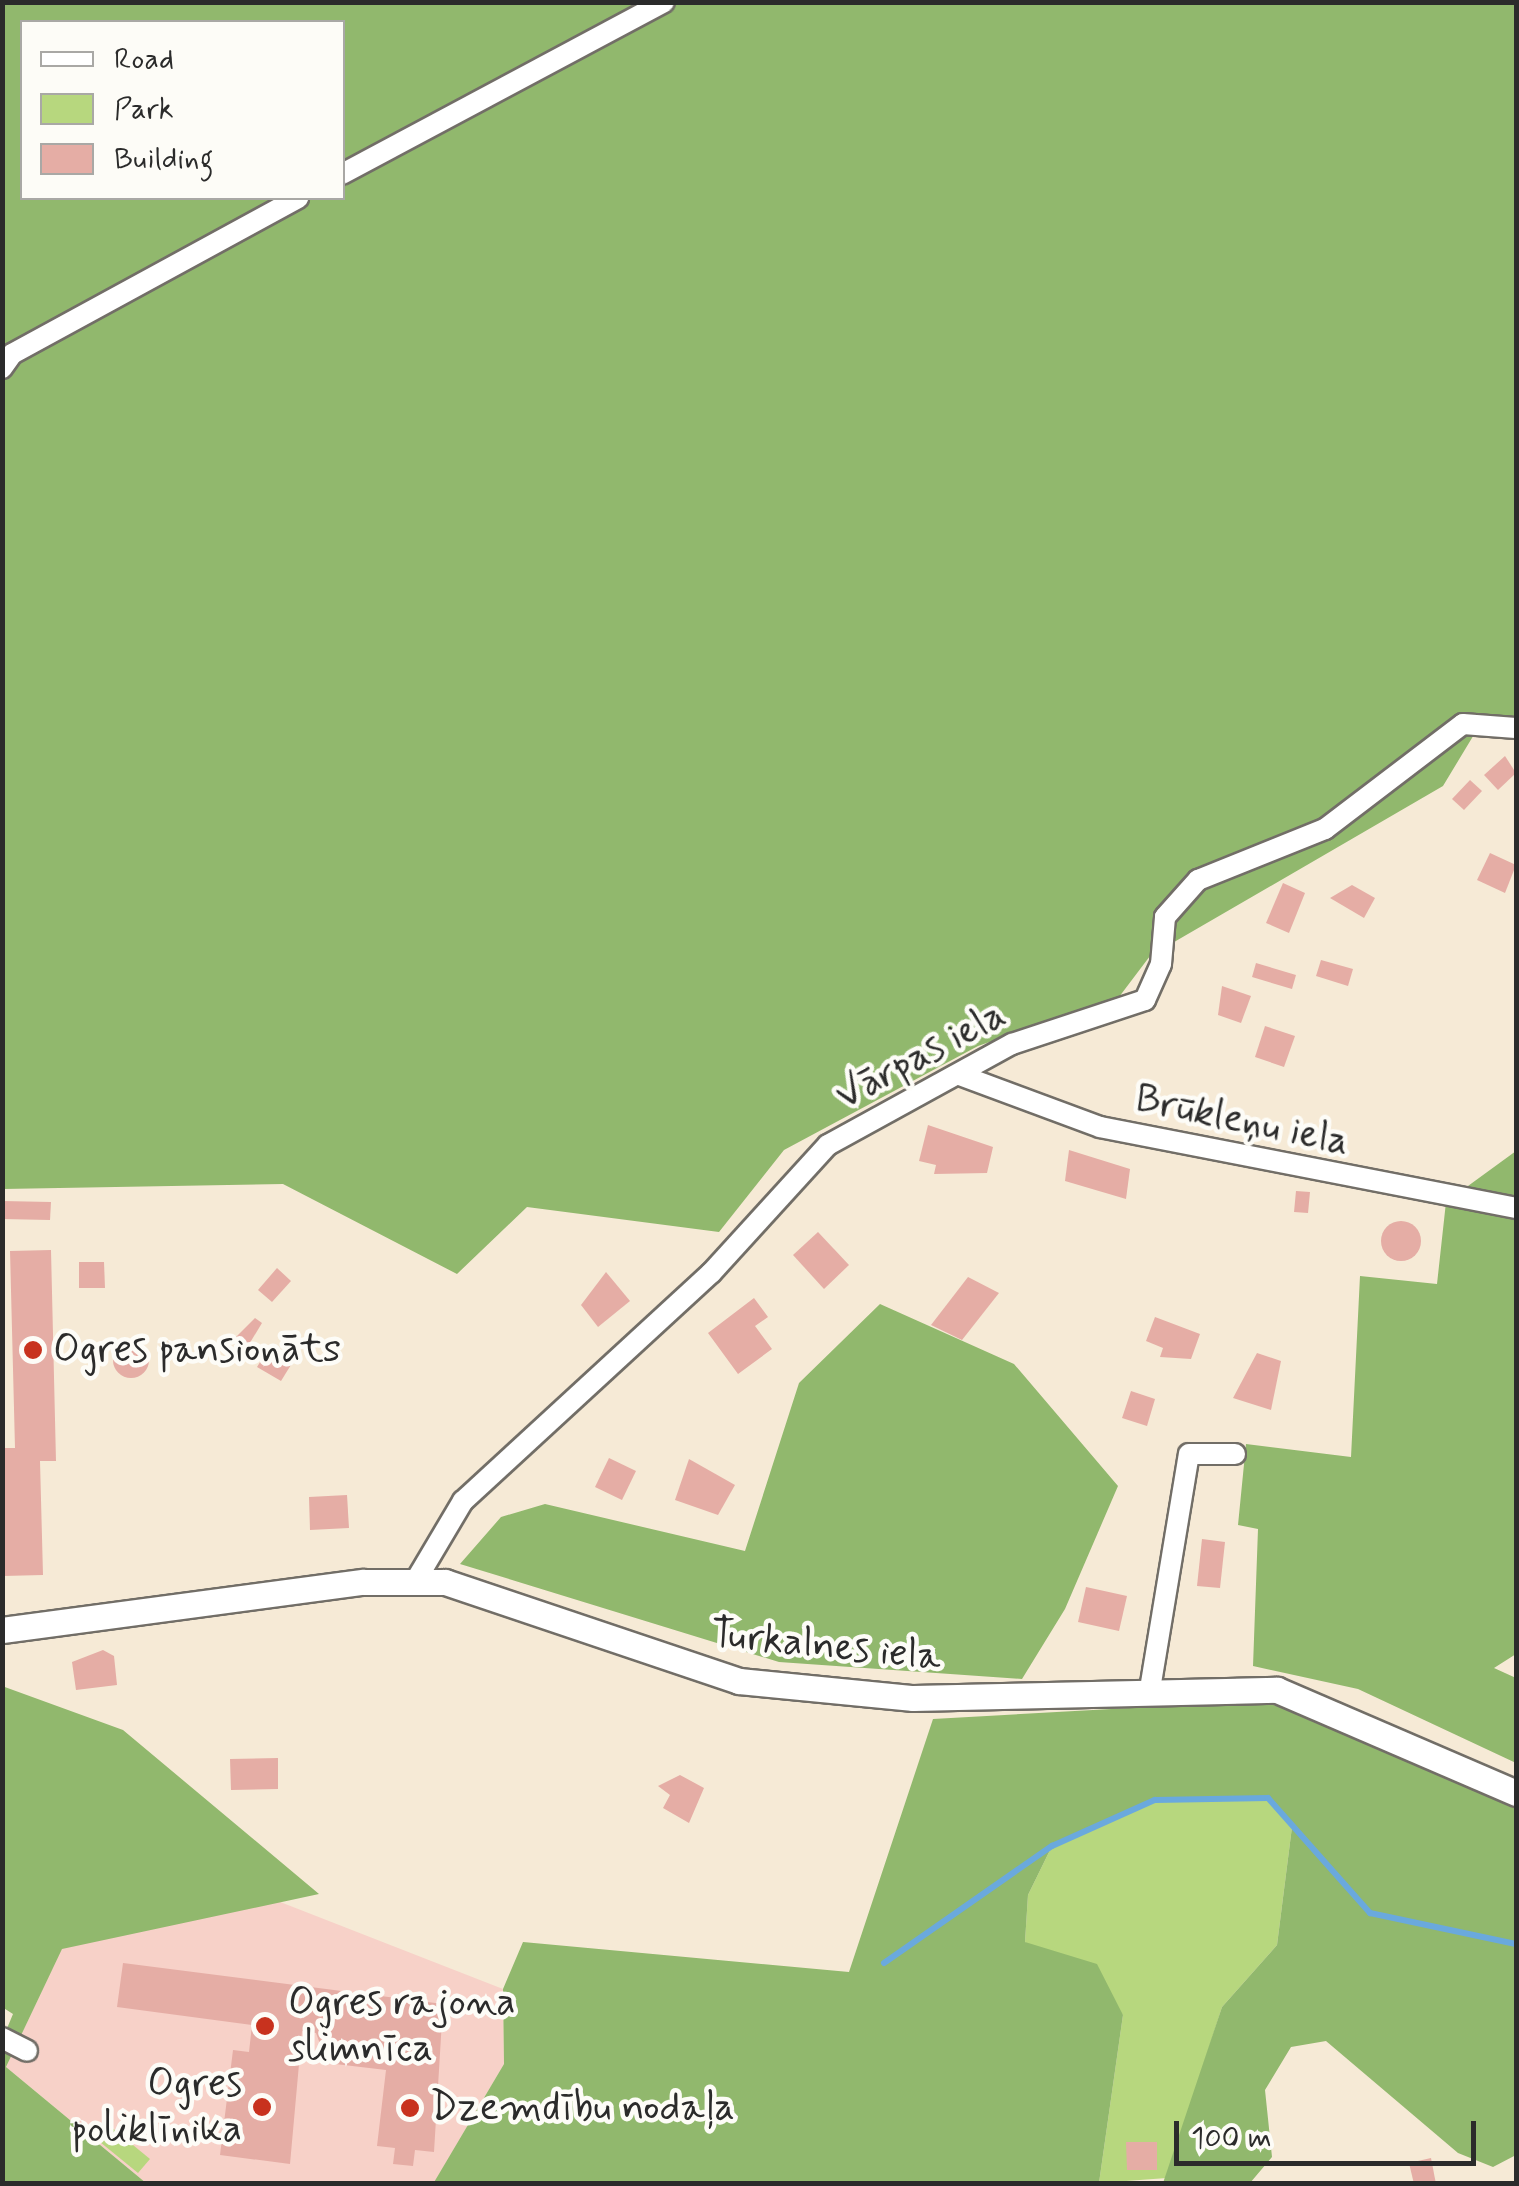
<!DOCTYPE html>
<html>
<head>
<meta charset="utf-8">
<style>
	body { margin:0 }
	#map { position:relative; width:1519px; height:2186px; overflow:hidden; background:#f6ead6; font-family:Mynerve,sans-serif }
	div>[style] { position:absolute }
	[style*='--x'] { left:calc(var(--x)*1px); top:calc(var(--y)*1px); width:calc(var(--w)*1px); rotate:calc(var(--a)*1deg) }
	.built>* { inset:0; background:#f7d1c8 }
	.green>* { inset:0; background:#b7d77e }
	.forest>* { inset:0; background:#91b86d }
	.stream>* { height:6px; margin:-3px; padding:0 3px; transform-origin:3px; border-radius:3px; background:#6aa9dd }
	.building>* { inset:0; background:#e5ada5 }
	.round { border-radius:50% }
	.roads { filter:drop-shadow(2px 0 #726e67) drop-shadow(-2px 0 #726e67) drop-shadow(0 2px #726e67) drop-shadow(0 -2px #726e67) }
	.minor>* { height:20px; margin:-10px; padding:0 10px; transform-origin:10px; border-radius:10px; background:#fff }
	.major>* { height:25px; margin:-12.5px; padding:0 12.5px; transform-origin:12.5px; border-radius:12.5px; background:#fff }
	.dots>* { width:28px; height:28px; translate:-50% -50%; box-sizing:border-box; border:5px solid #fdfcf7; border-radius:50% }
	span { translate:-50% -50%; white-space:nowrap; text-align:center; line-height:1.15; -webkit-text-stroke:9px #fdfcf7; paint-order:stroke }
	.street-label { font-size:40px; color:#2b2b2b }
	.poi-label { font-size:40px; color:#2b2b2b }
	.left { translate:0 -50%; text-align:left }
	.right { translate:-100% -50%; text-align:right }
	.frame { position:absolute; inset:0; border:5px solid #2b2b2b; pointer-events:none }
	.legend { position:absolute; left:20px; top:20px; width:325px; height:180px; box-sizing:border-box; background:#fdfcf7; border:2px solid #a9a8a5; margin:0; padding:12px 18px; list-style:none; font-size:30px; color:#2b2b2b }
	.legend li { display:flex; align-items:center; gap:20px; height:50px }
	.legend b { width:50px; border:2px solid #a9a8a5 }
	.scale { position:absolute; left:1174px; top:2121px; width:302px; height:45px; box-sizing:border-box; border:5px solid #2b2b2b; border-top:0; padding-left:12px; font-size:30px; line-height:35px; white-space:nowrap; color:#2b2b2b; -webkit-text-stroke:8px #fdfcf7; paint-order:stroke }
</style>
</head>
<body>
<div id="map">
	<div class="built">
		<div style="clip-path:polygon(96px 1830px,503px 1989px,504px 2064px,434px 2183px,146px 2183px,6px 2067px,62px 1948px)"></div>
	</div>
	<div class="green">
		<div style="clip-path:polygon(1268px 1798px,1292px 1827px,1277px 1945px,1222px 2007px,1167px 2178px,1099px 2183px,1123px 2015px,1025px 1942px,1028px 1895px,1052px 1846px,1155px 1800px)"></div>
		<div style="clip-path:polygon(111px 2127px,150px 2159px,138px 2173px,100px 2142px)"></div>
	</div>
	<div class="forest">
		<div style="clip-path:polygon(evenodd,2px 3px,1516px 3px,1516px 739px,1481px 723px,1443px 786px,1150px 956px,1119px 997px,978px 1046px,784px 1150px,719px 1232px,527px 1207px,457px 1274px,283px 1184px,3px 1189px,2px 3px,22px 22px,342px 22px,342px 198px,22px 198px,22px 22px)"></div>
		<div style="clip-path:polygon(1516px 1151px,1516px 1654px,1494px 1668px,1516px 1678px,1516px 1763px,1358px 1689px,1253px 1666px,1258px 1529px,1238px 1525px,1246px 1444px,1351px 1457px,1360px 1276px,1437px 1284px,1446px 1202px)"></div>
		<div style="clip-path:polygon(880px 1304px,1014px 1364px,1118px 1486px,1065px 1609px,1022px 1679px,779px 1662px,460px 1564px,501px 1517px,545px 1504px,745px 1551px,799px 1383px)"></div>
		<div style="clip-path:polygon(2px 1686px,123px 1730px,319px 1894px,62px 1949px,6px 2067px,146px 2183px,3px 2183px,3px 2038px,13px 2014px,2px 2007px)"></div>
		<div style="clip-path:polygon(1256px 1701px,1349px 1722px,1516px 1798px,1516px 2155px,1493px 2167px,1458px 2153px,1326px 2041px,1291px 2047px,1265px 2090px,1272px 2157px,1250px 2183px,1163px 2183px,1222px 2007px,1277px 1945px,1292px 1827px,1268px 1798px,1155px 1800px,1052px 1846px,1028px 1895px,1025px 1942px,1097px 1964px,1123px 2015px,1099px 2183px,433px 2184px,504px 2064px,503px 1989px,523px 1942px,849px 1972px,933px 1719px)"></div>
	</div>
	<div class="stream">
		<div style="--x:884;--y:1963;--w:205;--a:-34.9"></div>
		<div style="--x:1052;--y:1846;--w:113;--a:-24.1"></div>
		<div style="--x:1155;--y:1800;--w:113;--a:-1"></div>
		<div style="--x:1268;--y:1798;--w:154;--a:48.4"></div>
		<div style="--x:1370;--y:1913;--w:149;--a:12"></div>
	</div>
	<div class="building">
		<div style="clip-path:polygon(1505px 756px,1516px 773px,1498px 790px,1484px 775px)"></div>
		<div style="clip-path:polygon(1470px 780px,1482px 791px,1464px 810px,1452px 799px)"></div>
		<div style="clip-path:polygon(1490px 853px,1516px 865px,1505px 893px,1477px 880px)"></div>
		<div style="clip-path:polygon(1283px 883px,1305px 893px,1289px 933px,1266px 923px)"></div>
		<div style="clip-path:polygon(1352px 885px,1375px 898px,1364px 918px,1330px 898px)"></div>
		<div style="clip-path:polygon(1321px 960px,1353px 969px,1348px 986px,1316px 976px)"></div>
		<div style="clip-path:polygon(1256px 963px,1296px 975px,1292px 989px,1252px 977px)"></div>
		<div style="clip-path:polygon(1222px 986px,1251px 996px,1241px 1023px,1218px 1015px)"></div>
		<div style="clip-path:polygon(1265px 1026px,1295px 1036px,1284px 1067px,1255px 1057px)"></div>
		<div style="clip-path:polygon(928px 1125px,993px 1147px,987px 1173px,934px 1174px,936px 1165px,919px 1161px)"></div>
		<div style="clip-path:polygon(1069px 1150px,1130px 1169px,1126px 1199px,1065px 1181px)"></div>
		<div style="clip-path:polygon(1296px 1191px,1310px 1192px,1308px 1213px,1294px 1212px)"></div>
		<div style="clip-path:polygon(2px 1201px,51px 1202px,50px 1220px,2px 1219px)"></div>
		<div class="round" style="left:1381px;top:1221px;width:40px;height:40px"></div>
		<div style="clip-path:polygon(818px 1232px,849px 1265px,824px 1289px,793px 1255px)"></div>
		<div style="clip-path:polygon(51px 1250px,56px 1461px,40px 1461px,43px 1575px,3px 1576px,2px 1448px,15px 1448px,10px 1251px)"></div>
		<div style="clip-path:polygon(79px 1262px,104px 1262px,105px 1288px,79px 1288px)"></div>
		<div style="clip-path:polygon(277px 1268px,291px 1281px,272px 1302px,258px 1290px)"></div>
		<div style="clip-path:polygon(606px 1272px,630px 1301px,598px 1327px,581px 1305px)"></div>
		<div style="clip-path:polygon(968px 1277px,999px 1293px,962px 1340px,931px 1325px)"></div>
		<div style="clip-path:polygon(754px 1298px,768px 1317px,755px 1326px,772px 1349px,738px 1374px,708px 1333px)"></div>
		<div style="clip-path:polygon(1155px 1317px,1200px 1334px,1191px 1359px,1160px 1357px,1163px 1348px,1146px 1341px)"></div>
		<div style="clip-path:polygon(255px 1318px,262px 1323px,248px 1346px,235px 1338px)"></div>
		<div class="round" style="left:113px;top:1342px;width:36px;height:36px"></div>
		<div style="clip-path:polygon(270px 1346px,294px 1360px,281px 1381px,257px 1367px)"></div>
		<div style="clip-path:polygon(1257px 1353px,1281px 1361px,1271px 1410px,1233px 1398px)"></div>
		<div style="clip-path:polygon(1131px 1391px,1155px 1399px,1147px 1426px,1122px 1418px)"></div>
		<div style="clip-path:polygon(609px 1458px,636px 1471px,622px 1500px,595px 1487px)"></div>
		<div style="clip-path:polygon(689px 1459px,735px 1485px,718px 1515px,675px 1500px)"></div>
		<div style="clip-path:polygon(347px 1495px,349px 1528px,310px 1530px,309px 1497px)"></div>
		<div style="clip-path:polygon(1202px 1539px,1225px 1542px,1220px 1588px,1197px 1586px)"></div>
		<div style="clip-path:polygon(1086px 1587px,1127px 1596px,1119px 1631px,1078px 1622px)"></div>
		<div style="clip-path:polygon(103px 1650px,114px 1656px,117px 1685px,76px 1690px,72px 1662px)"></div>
		<div style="clip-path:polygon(278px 1758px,278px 1789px,231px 1790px,230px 1759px)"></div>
		<div style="clip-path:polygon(680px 1775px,704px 1788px,689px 1823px,663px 1808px,670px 1795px,658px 1786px)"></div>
		<div style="clip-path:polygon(123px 1963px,443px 2004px,434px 2152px,415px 2150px,413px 2166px,393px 2164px,395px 2148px,377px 2146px,386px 2070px,327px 2063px,316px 2033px,302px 2031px,290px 2164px,220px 2155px,233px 2050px,249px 2052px,252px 2025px,117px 2007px)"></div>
		<div style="clip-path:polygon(1126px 2142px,1157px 2142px,1157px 2170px,1127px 2170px)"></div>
		<div style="clip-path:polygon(1431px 2158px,1436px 2184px,1414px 2184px,1409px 2163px)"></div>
	</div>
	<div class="roads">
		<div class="minor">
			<div style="--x:342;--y:174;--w:365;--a:-28.1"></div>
			<div style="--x:2;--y:368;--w:17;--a:-54"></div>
			<div style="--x:12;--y:354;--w:326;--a:-28.6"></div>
			<div style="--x:960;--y:1075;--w:149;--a:20.4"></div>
			<div style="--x:1100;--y:1127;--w:424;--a:11"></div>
			<div style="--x:416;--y:1580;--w:92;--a:-59.3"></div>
			<div style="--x:463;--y:1501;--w:337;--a:-42.6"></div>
			<div style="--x:711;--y:1273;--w:173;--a:-47.6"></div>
			<div style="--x:828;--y:1145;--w:210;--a:-28.8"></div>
			<div style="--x:1012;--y:1044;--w:140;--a:-18.3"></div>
			<div style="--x:1145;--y:1000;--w:39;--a:-66"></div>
			<div style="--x:1161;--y:964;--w:47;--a:-85.1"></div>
			<div style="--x:1165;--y:917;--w:50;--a:-48.3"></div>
			<div style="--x:1198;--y:880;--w:137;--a:-21.9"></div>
			<div style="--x:1325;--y:829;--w:173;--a:-37.3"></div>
			<div style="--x:1463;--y:724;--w:53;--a:4.3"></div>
			<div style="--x:1150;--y:1689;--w:238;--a:-80.6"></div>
			<div style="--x:1189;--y:1454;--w:46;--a:0"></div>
			<div style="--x:2;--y:2038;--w:28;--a:27"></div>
		</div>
		<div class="major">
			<div style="--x:2;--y:1630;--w:365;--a:-7.6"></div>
			<div style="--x:364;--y:1582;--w:81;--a:0"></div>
			<div style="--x:445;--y:1582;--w:310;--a:18.6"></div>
			<div style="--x:739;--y:1681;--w:175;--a:5.6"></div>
			<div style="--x:913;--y:1698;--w:364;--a:-1.3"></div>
			<div style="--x:1277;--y:1690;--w:260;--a:23.3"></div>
		</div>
	</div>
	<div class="dots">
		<div style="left:33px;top:1350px;background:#c8321e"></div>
		<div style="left:265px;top:2026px;background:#c8321e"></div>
		<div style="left:262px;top:2107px;background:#c8321e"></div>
		<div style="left:410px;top:2108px;background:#c8321e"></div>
	</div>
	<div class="street-label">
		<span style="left:921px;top:1056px;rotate:-28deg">Vārpas iela</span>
		<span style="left:1242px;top:1121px;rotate:12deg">Brūkleņu iela</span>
		<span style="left:826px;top:1646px;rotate:6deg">Turkalnes iela</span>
	</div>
	<div class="poi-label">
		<span class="left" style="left:53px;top:1350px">Ogres pansionāts</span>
		<span class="left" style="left:288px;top:2026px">Ogres rajona<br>slimnīca</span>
		<span class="right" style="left:242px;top:2107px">Ogres<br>poliklīnika</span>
		<span class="left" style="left:430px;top:2108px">Dzemdību nodaļa</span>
	</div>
	<div class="frame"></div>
	<ul class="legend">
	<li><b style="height:12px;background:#fff"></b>Road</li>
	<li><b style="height:28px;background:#b7d77e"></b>Park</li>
	<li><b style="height:28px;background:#e5ada5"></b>Building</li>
	</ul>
	<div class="scale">100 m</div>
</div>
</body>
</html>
